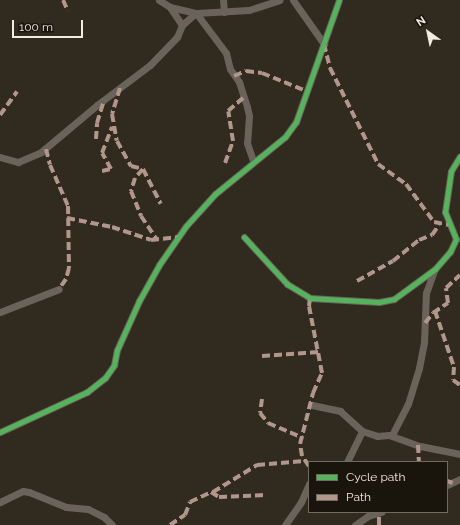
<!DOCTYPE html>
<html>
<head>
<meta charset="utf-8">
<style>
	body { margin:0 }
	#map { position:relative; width:460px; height:525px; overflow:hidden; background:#302a1f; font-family:Raleway,sans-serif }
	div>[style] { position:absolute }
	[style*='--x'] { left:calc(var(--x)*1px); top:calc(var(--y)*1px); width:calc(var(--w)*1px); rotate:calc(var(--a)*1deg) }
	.minor>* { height:7px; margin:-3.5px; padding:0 3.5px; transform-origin:3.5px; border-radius:3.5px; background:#6b635a }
	.quiet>* { height:4px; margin-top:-2px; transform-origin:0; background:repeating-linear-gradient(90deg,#b2968c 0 8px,transparent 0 12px) }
	.cycleway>* { height:5px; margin:-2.5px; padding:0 2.5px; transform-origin:2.5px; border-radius:2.5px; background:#56b35d }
	span { translate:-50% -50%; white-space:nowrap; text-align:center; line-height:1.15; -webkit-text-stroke:3px #1a150c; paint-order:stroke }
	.legend { position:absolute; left:308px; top:461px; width:140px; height:52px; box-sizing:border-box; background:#1a150c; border:1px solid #706b60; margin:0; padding:5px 7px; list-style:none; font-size:12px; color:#f2ebde }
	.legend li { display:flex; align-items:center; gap:8px; height:20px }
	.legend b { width:20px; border:1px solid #706b60 }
	.north { position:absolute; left:408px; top:12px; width:40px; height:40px; -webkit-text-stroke:3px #1a150c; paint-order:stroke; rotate:327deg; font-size:11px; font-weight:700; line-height:16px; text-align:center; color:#f2ebde }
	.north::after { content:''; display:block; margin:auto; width:14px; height:18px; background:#f2ebde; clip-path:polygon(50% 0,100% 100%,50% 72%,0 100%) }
	.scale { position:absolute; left:12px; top:20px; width:71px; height:18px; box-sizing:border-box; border:2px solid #f2ebde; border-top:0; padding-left:5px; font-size:12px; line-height:14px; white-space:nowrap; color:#f2ebde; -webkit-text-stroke:3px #1a150c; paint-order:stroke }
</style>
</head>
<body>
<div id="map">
	<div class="minor">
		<div style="--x:223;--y:0;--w:12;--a:85"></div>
		<div style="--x:293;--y:0;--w:54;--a:54.8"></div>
		<div style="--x:170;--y:7;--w:27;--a:13"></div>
		<div style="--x:196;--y:13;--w:50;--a:53.1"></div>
		<div style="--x:226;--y:53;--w:16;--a:76"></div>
		<div style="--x:230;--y:69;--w:16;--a:55"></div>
		<div style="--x:239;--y:82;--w:26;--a:72"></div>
		<div style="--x:247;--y:107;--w:9;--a:77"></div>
		<div style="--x:249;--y:116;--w:27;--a:94"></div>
		<div style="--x:247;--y:143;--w:18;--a:71"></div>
		<div style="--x:182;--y:25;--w:18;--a:-41"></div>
		<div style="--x:196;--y:13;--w:53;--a:-3.2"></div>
		<div style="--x:249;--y:10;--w:32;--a:-18"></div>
		<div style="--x:0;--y:157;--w:19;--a:16"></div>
		<div style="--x:18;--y:162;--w:25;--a:-23"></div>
		<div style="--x:41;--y:152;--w:73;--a:-40"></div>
		<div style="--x:97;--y:105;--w:66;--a:-37"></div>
		<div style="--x:150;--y:65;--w:39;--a:-46"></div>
		<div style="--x:177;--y:37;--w:13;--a:-67"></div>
		<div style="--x:182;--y:25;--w:22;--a:-124"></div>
		<div style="--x:170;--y:7;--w:13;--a:-148"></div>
		<div style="--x:244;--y:237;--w:64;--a:47.5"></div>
		<div style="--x:287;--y:284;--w:27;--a:31"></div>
		<div style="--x:310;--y:298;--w:69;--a:3.3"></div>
		<div style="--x:379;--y:302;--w:15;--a:-11"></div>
		<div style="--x:394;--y:299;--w:51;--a:-36.2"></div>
		<div style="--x:435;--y:269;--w:23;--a:-49"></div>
		<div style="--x:450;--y:252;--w:14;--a:-65"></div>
		<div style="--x:456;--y:239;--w:29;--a:-112"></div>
		<div style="--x:445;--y:212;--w:41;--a:-81.7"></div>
		<div style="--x:451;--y:171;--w:17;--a:-59"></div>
		<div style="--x:0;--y:312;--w:63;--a:-21.3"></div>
		<div style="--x:312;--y:405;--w:29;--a:12"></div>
		<div style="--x:340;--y:411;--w:30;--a:42"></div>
		<div style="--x:362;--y:431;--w:16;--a:18"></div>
		<div style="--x:377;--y:436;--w:12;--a:-5"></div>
		<div style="--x:389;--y:435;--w:33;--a:20"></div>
		<div style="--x:420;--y:446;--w:41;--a:11.3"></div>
		<div style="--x:0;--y:432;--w:96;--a:-24.7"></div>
		<div style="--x:87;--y:392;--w:23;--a:-38"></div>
		<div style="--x:105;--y:378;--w:16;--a:-55"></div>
		<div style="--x:114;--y:365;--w:15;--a:-79"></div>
		<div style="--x:117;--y:350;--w:54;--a:-65.8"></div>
		<div style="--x:139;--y:301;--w:41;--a:-60.9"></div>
		<div style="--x:159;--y:265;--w:47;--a:-55.3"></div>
		<div style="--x:186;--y:226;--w:43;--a:-47.8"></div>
		<div style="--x:215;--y:194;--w:90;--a:-39.2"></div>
		<div style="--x:285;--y:137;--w:19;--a:-54"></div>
		<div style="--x:296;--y:122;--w:129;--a:-70.6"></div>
		<div style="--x:392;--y:435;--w:35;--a:-63"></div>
		<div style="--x:408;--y:404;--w:38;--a:-73"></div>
		<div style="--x:419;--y:368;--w:26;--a:-79"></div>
		<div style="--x:424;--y:342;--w:49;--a:-87.7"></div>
		<div style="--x:426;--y:293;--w:23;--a:-70"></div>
		<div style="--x:347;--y:462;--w:34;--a:-64"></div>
		<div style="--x:447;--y:485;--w:14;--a:-25"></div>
		<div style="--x:0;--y:502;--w:25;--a:-26"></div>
		<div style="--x:23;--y:491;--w:6;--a:9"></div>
		<div style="--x:29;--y:492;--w:40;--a:22"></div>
		<div style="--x:66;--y:507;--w:22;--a:5"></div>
		<div style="--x:88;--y:509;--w:18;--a:27"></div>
		<div style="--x:104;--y:517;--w:11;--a:45"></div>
		<div style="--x:285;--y:525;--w:28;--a:-55"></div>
		<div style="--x:301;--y:502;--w:20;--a:-66"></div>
		<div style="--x:355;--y:525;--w:16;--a:-35"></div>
		<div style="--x:368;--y:516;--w:14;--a:-17"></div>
	</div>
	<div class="quiet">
		<div style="--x:63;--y:0;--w:12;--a:66"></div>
		<div style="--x:324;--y:44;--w:25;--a:76"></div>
		<div style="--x:330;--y:68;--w:107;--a:63.4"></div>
		<div style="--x:378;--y:164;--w:34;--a:36"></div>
		<div style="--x:406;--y:184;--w:47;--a:53.6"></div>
		<div style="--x:434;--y:222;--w:15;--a:11"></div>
		<div style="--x:234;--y:76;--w:13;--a:-23"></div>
		<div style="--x:246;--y:71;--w:16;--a:7"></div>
		<div style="--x:262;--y:73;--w:48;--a:22.2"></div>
		<div style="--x:120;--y:88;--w:27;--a:107"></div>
		<div style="--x:112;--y:114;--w:27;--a:80"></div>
		<div style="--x:117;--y:141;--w:29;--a:61"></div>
		<div style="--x:131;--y:166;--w:12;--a:14"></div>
		<div style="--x:143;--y:169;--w:39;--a:63"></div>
		<div style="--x:0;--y:115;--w:29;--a:-54"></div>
		<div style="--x:96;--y:139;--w:16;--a:-86"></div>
		<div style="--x:97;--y:123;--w:24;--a:-73"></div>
		<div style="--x:46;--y:149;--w:16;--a:76"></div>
		<div style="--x:50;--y:165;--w:45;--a:66.3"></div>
		<div style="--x:68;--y:206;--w:62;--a:89.1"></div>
		<div style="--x:69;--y:268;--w:11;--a:105"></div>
		<div style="--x:66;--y:279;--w:12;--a:125"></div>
		<div style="--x:225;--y:163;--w:23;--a:-70"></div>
		<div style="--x:233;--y:141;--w:30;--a:-99"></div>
		<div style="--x:228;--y:111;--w:20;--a:-41"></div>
		<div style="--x:143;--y:169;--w:12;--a:132"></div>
		<div style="--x:135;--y:178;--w:14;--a:107"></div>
		<div style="--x:131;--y:191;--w:27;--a:68"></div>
		<div style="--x:141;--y:216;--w:29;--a:56"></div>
		<div style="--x:102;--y:171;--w:9;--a:-13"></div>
		<div style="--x:111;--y:169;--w:18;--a:-119"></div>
		<div style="--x:102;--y:153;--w:28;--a:-69"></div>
		<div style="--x:67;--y:218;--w:46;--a:11.3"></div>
		<div style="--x:112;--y:227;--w:41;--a:18.4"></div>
		<div style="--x:151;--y:240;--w:28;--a:-6"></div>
		<div style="--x:357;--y:281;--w:41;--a:-29.1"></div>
		<div style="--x:393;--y:261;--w:33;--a:-39"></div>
		<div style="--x:419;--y:240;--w:14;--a:-21"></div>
		<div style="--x:432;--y:235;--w:12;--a:-55"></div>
		<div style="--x:435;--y:311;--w:59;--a:71.3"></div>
		<div style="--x:454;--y:367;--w:13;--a:94"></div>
		<div style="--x:453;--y:380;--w:9;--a:36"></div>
		<div style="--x:425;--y:323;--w:13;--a:-51"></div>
		<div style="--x:433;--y:313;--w:18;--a:-34"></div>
		<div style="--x:448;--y:303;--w:15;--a:-98"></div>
		<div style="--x:446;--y:288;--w:19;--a:-43"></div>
		<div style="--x:262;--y:356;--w:57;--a:-4"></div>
		<div style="--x:262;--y:399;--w:14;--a:98"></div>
		<div style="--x:260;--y:413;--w:13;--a:51"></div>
		<div style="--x:268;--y:423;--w:38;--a:23"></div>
		<div style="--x:418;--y:445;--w:17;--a:87"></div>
		<div style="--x:309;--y:466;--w:12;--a:-125"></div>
		<div style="--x:302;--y:456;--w:12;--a:-99"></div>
		<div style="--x:300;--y:444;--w:53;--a:-75.7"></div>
		<div style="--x:313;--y:393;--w:22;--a:-66"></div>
		<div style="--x:322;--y:373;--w:68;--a:-101"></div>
		<div style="--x:309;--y:306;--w:8;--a:-83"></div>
		<div style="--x:447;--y:481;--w:6;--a:18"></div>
		<div style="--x:213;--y:492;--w:52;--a:-31.5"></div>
		<div style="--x:257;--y:465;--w:47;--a:-4.9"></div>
		<div style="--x:170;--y:525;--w:18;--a:-34"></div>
		<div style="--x:185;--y:515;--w:14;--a:-69"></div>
		<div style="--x:190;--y:502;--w:23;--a:-25"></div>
		<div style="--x:211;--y:492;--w:9;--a:32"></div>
		<div style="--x:219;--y:497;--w:47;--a:-2.4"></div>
		<div style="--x:379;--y:525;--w:13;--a:-90"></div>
	</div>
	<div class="cycleway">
		<div style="--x:244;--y:237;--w:64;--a:47.5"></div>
		<div style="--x:287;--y:284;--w:27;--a:31"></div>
		<div style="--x:310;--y:298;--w:69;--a:3.3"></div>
		<div style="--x:379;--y:302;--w:15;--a:-11"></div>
		<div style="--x:394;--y:299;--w:51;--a:-36.2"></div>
		<div style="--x:435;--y:269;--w:23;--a:-49"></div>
		<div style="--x:450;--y:252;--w:14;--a:-65"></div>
		<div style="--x:456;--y:239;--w:29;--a:-112"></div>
		<div style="--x:445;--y:212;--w:41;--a:-81.7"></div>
		<div style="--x:451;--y:171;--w:17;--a:-59"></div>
		<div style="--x:0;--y:432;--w:96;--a:-24.7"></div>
		<div style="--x:87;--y:392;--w:23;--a:-38"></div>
		<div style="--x:105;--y:378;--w:16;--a:-55"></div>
		<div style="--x:114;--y:365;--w:15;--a:-79"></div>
		<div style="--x:117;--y:350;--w:54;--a:-65.8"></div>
		<div style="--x:139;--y:301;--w:41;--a:-60.9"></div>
		<div style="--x:159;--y:265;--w:47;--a:-55.3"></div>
		<div style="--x:186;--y:226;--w:43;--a:-47.8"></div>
		<div style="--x:215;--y:194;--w:90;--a:-39.2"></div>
		<div style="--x:285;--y:137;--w:19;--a:-54"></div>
		<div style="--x:296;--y:122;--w:129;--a:-70.6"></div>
	</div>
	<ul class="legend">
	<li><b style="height:5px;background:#56b35d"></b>Cycle path</li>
	<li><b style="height:5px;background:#b2968c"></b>Path</li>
	</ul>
	<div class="north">N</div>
	<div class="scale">100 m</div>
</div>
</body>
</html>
